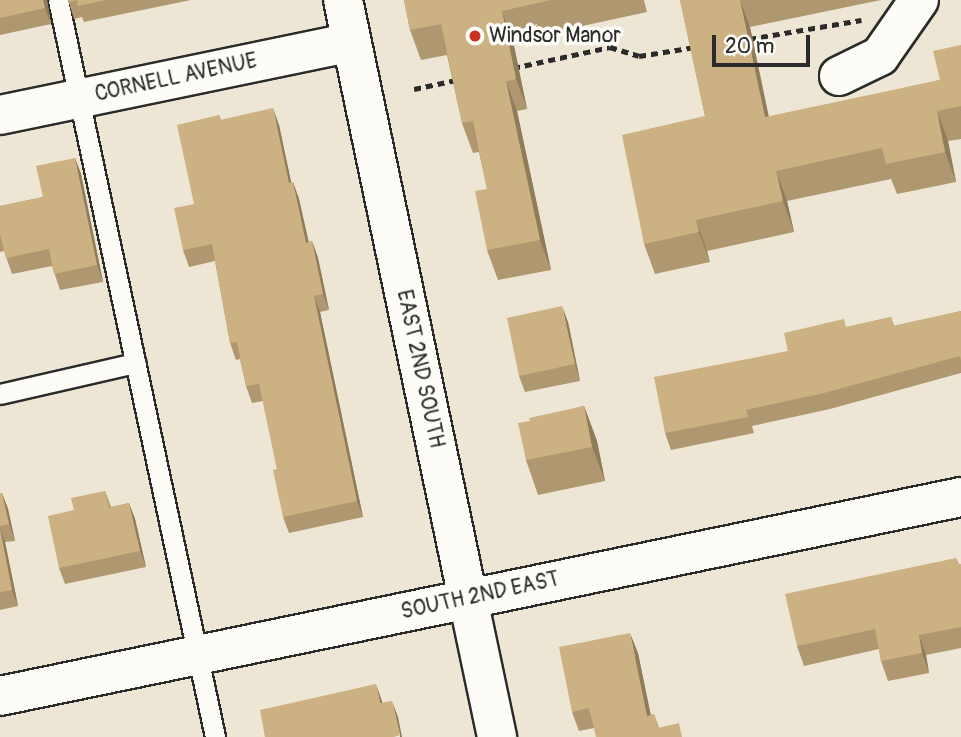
<!DOCTYPE html>
<html>
<head>
<meta charset="utf-8">
<style>
	body { margin:0 }
	#map { position:relative; width:961px; height:737px; overflow:hidden; background:#eee6d4; font-family:Pangolin,sans-serif }
	div>[style] { position:absolute }
	[style*='--x'] { left:calc(var(--x)*1px); top:calc(var(--y)*1px); width:calc(var(--w)*1px); rotate:calc(var(--a)*1deg) }
	.path>* { height:4.5px; margin-top:-2.25px; transform-origin:0; background:repeating-linear-gradient(90deg,#2b2b2b 0 7px,transparent 0 12px) }
	.roads { filter:drop-shadow(2px 0 #2b2b2b) drop-shadow(-2px 0 #2b2b2b) drop-shadow(0 2px #2b2b2b) drop-shadow(0 -2px #2b2b2b) }
	.lane>* { height:19px; margin:-9.5px; padding:0 9.5px; transform-origin:9.5px; border-radius:9.5px; background:#fdfcf7 }
	.street>* { height:38px; margin:-19px; padding:0 19px; transform-origin:19px; border-radius:19px; background:#fdfcf7 }
	.secondary>* { height:38px; margin:-19px; padding:0 19px; transform-origin:19px; border-radius:19px; background:#fdfcf7 }
	.wall>* { inset:0; background:#af9870 }
	.shaded-wall>* { inset:0; background:#8f7c5b }
	.building>* { inset:0; background:#ccb182 }
	.dots>* { width:19px; height:19px; translate:-50% -50%; box-sizing:border-box; border:4px solid #fdfcf7; border-radius:50% }
	span { translate:-50% -50%; white-space:nowrap; text-align:center; line-height:1.15; -webkit-text-stroke:7px #fdfcf7; paint-order:stroke }
	.poi-label { font-size:21px; color:#2b2b2b }
	.left { translate:0 -50%; text-align:left }
	.street-label { font-size:21px; color:#2b2b2b }
	.scale { position:absolute; left:712px; top:35px; width:98px; height:32px; box-sizing:border-box; border:4px solid #2b2b2b; border-top:0; padding-left:9px; font-size:21px; line-height:24px; white-space:nowrap; color:#2b2b2b; -webkit-text-stroke:5px #fdfcf7; paint-order:stroke }
</style>
</head>
<body>
<div id="map">
	<div class="path">
		<div style="--x:749;--y:39;--w:114;--a:-9.6"></div>
		<div style="--x:513;--y:68;--w:99;--a:-12.2"></div>
		<div style="--x:610;--y:47;--w:30;--a:17"></div>
		<div style="--x:639;--y:56;--w:57;--a:-9.1"></div>
		<div style="--x:414;--y:89;--w:43;--a:-12.1"></div>
	</div>
	<div class="roads">
		<div class="lane">
			<div style="--x:58;--y:0;--w:754;--a:77.97"></div>
			<div style="--x:0;--y:394;--w:139;--a:-12.9"></div>
		</div>
		<div class="street">
			<div style="--x:839;--y:76;--w:46;--a:-26"></div>
			<div style="--x:880;--y:56;--w:68;--a:-55.1"></div>
			<div style="--x:0;--y:115;--w:359;--a:-11.7"></div>
			<div style="--x:468;--y:599;--w:141;--a:78.1"></div>
		</div>
		<div class="secondary">
			<div style="--x:343;--y:0;--w:612;--a:78.21"></div>
			<div style="--x:0;--y:696;--w:981;--a:-11.7"></div>
		</div>
	</div>
	<div class="wall">
		<div style="clip-path:polygon(0 0,47px 0,51px 24px,0 35px)"></div>
		<div style="clip-path:polygon(68px 0,191px 0,84px 22px,82px 17px,74px 19px)"></div>
		<div style="clip-path:polygon(404px 0,644px 0,647px 12px,513px 41px,527px 109px,517px 111px,551px 270px,498px 280px,487px 250px,487px 189px,479px 152px,473px 153px,462px 123px,447px 55px,421px 60px,410px 30px)"></div>
		<div style="clip-path:polygon(680px 0,881px 0,750px 27px,769px 117px,940px 80px,961px 45px,961px 139px,948px 141px,956px 182px,897px 194px,891px 179px,787px 201px,794px 232px,707px 251px,710px 262px,655px 274px,644px 244px,705px 116px)"></div>
		<div style="clip-path:polygon(219px 115px,221px 120px,279px 125px,291px 183px,293px 182px,299px 199px,309px 242px,312px 241px,318px 258px,329px 310px,320px 312px,363px 517px,289px 533px,283px 517px,277px 469px,263px 401px,252px 403px,246px 386px,240px 359px,236px 360px,230px 343px,215px 261px,189px 267px,183px 250px)"></div>
		<div style="clip-path:polygon(75px 158px,81px 174px,103px 282px,60px 290px,52px 266px,12px 274px,4px 251px,0 252px,0 206px,43px 197px)"></div>
		<div style="clip-path:polygon(961px 311px,961px 373px,830px 409px,752px 426px,754px 433px,671px 450px,665px 433px,788px 351px,847px 327px,891px 317px,894px 326px)"></div>
		<div style="clip-path:polygon(568px 322px,580px 381px,525px 392px,519px 376px)"></div>
		<div style="clip-path:polygon(584px 406px,597px 441px,605px 481px,538px 495px,526px 460px,530px 421px)"></div>
		<div style="clip-path:polygon(105px 491px,111px 507px,129px 503px,135px 519px,146px 567px,65px 584px,59px 568px,74px 510px)"></div>
		<div style="clip-path:polygon(0 493px,2px 493px,8px 509px,15px 541px,5px 542px,18px 606px,0 610px)"></div>
		<div style="clip-path:polygon(956px 558px,959px 564px,961px 564px,961px 648px,926px 655px,929px 673px,888px 681px,881px 661px,879px 649px,804px 666px,797px 646px)"></div>
		<div style="clip-path:polygon(638px 653px,650px 715px,654px 714px,659px 728px,594px 728px,579px 731px,572px 712px)"></div>
	</div>
	<div class="shaded-wall">
		<div style="clip-path:polygon(43px 0,47px 0,51px 24px,45px 8px)"></div>
		<div style="clip-path:polygon(740px 0,750px 27px,775px 148px,765px 117px)"></div>
		<div style="clip-path:polygon(502px 11px,513px 41px,527px 109px,516px 79px)"></div>
		<div style="clip-path:polygon(506px 81px,517px 111px,551px 270px,540px 240px)"></div>
		<div style="clip-path:polygon(273px 108px,279px 125px,295px 200px,289px 183px)"></div>
		<div style="clip-path:polygon(937px 111px,948px 141px,956px 182px,945px 152px)"></div>
		<div style="clip-path:polygon(75px 158px,81px 174px,103px 282px,97px 265px)"></div>
		<div style="clip-path:polygon(776px 171px,787px 201px,794px 232px,783px 201px)"></div>
		<div style="clip-path:polygon(293px 182px,299px 199px,312px 259px,306px 243px)"></div>
		<div style="clip-path:polygon(696px 220px,707px 251px,710px 262px,699px 232px)"></div>
		<div style="clip-path:polygon(312px 241px,318px 258px,329px 310px,323px 294px)"></div>
		<div style="clip-path:polygon(314px 296px,320px 312px,363px 517px,357px 501px)"></div>
		<div style="clip-path:polygon(562px 306px,568px 322px,580px 381px,575px 364px)"></div>
		<div style="clip-path:polygon(584px 406px,597px 441px,605px 481px,592px 447px)"></div>
		<div style="clip-path:polygon(2px 493px,8px 509px,15px 541px,9px 524px)"></div>
		<div style="clip-path:polygon(129px 503px,135px 519px,146px 567px,140px 551px)"></div>
		<div style="clip-path:polygon(0 528px,5px 542px,18px 606px,12px 590px)"></div>
		<div style="clip-path:polygon(630px 633px,638px 653px,655px 735px,647px 716px)"></div>
		<div style="clip-path:polygon(919px 635px,926px 655px,929px 673px,922px 653px)"></div>
		<div style="clip-path:polygon(376px 684px,382px 701px,386px 720px,380px 703px)"></div>
		<div style="clip-path:polygon(392px 701px,398px 717px,402px 737px,400px 737px,400px 735px)"></div>
	</div>
	<div class="building">
		<div style="clip-path:polygon(0 0,43px 0,45px 8px,0 18px)"></div>
		<div style="clip-path:polygon(68px 0,106px 0,78px 6px,77px 0,69px 2px)"></div>
		<div style="clip-path:polygon(404px 0,551px 0,502px 11px,516px 79px,506px 81px,540px 240px,487px 250px,475px 191px,487px 189px,473px 121px,462px 123px,441px 24px,410px 30px)"></div>
		<div style="clip-path:polygon(680px 0,740px 0,765px 117px,940px 80px,933px 51px,961px 45px,961px 106px,937px 111px,945px 152px,886px 164px,882px 148px,776px 171px,783px 201px,696px 220px,699px 232px,644px 244px,622px 135px,705px 116px)"></div>
		<div style="clip-path:polygon(273px 108px,289px 183px,293px 182px,306px 243px,312px 241px,323px 294px,314px 296px,357px 501px,283px 517px,273px 470px,277px 469px,259px 384px,246px 386px,237px 342px,230px 343px,212px 244px,183px 250px,174px 208px,194px 204px,177px 125px,219px 115px,220px 120px)"></div>
		<div style="clip-path:polygon(75px 158px,97px 265px,54px 274px,49px 249px,6px 258px,0 234px,0 206px,43px 197px,36px 166px)"></div>
		<div style="clip-path:polygon(562px 306px,575px 364px,519px 376px,507px 318px)"></div>
		<div style="clip-path:polygon(961px 311px,961px 361px,960px 356px,824px 393px,746px 410px,748px 417px,665px 433px,654px 377px,788px 351px,784px 333px,844px 319px,846px 327px,891px 317px,893px 326px)"></div>
		<div style="clip-path:polygon(584px 406px,592px 447px,526px 460px,518px 423px,530px 421px,529px 418px)"></div>
		<div style="clip-path:polygon(105px 491px,109px 508px,129px 503px,140px 551px,59px 568px,48px 516px,74px 510px,71px 498px)"></div>
		<div style="clip-path:polygon(0 493px,2px 493px,9px 524px,0 526px)"></div>
		<div style="clip-path:polygon(0 529px,12px 590px,0 592px)"></div>
		<div style="clip-path:polygon(956px 558px,958px 564px,961px 564px,961px 627px,919px 635px,922px 653px,881px 661px,875px 629px,797px 646px,785px 594px)"></div>
		<div style="clip-path:polygon(630px 633px,647px 716px,654px 714px,658px 728px,679px 723px,682px 737px,596px 737px,589px 708px,572px 712px,559px 647px)"></div>
		<div style="clip-path:polygon(376px 684px,380px 703px,392px 701px,400px 735px,394px 737px,265px 737px,260px 710px)"></div>
	</div>
	<div class="dots">
		<div style="left:475px;top:36px;background:#c8321e"></div>
	</div>
	<div class="poi-label">
		<span class="left" style="left:489px;top:36px">Windsor Manor</span>
	</div>
	<div class="street-label">
		<span style="left:176px;top:78px;rotate:-12deg">CORNELL AVENUE</span>
		<span style="left:420px;top:369px;rotate:78deg">EAST 2ND SOUTH</span>
		<span style="left:480px;top:596px;rotate:-12deg">SOUTH 2ND EAST</span>
	</div>
	<div class="scale">20 m</div>
</div>
</body>
</html>
